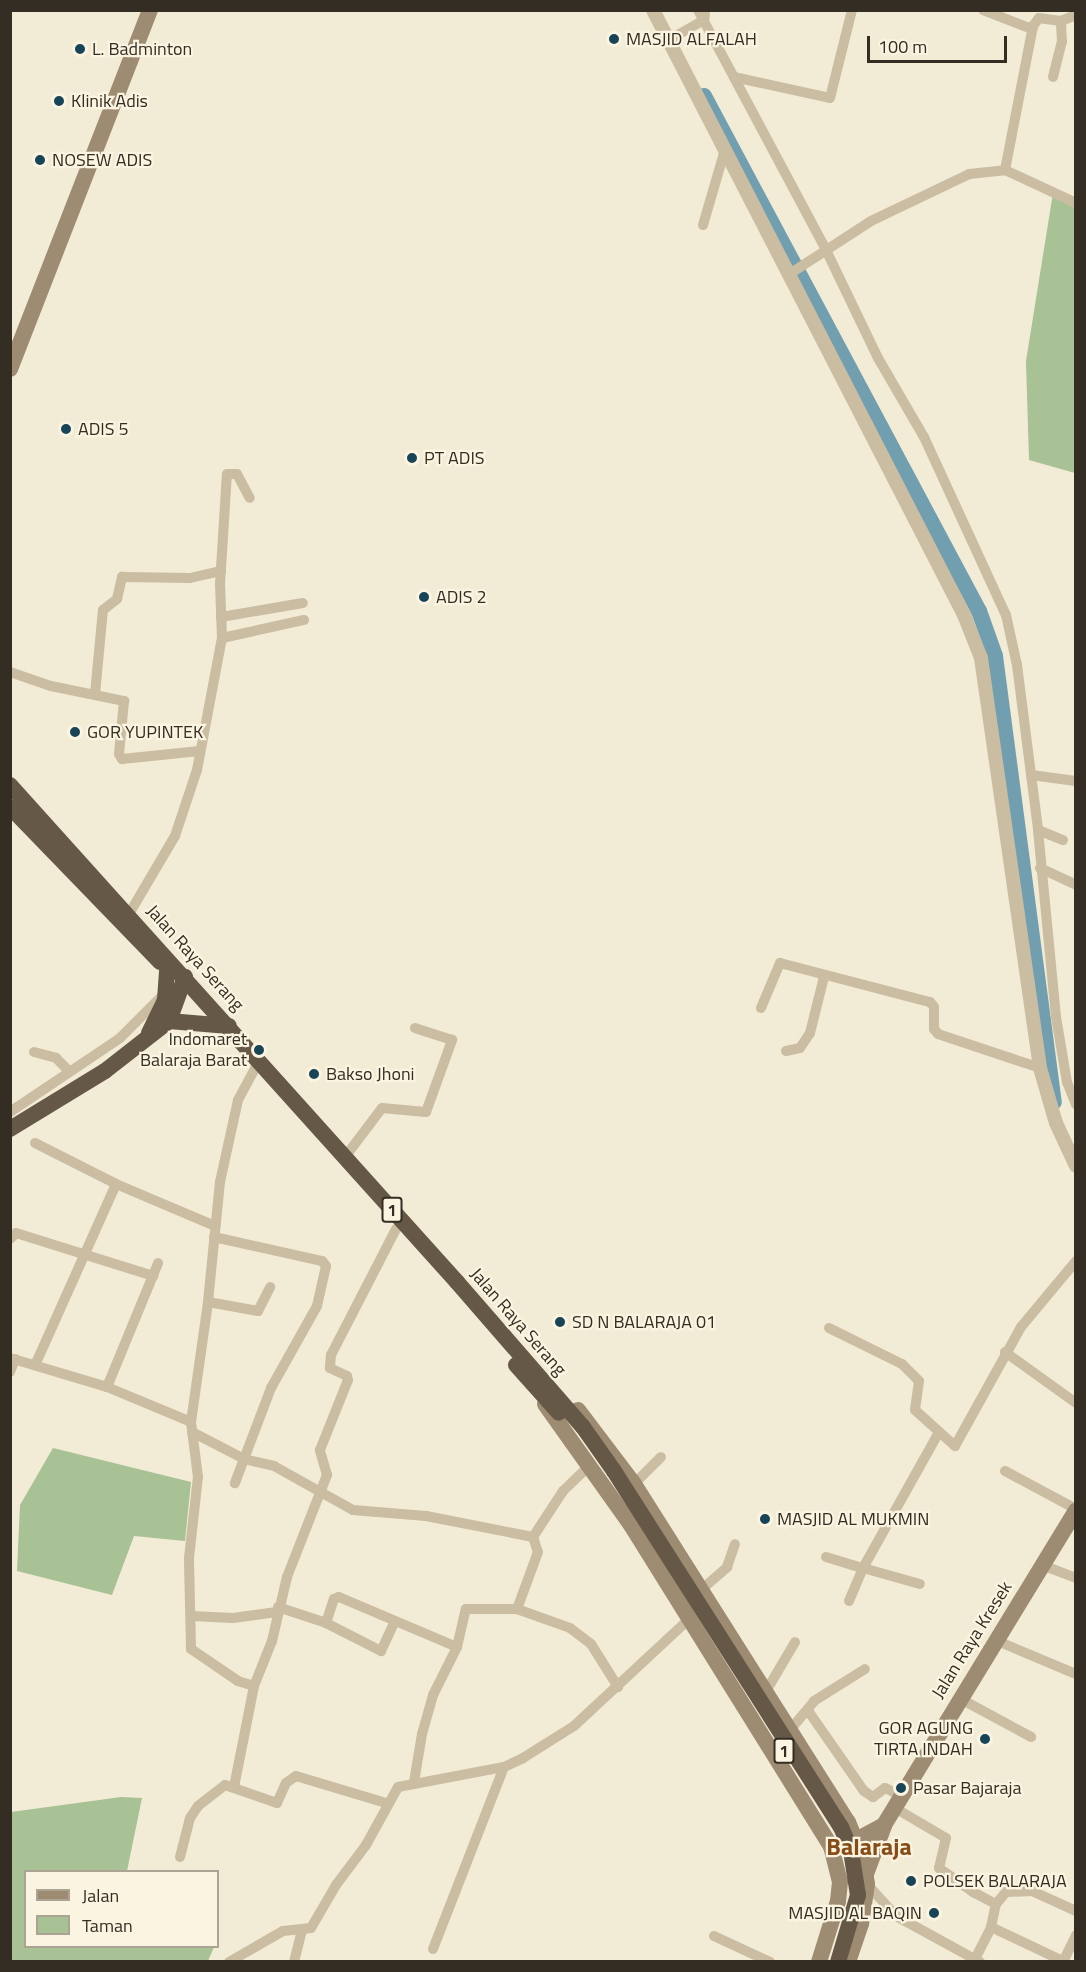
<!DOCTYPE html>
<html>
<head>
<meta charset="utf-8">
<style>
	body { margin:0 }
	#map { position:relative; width:1086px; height:1972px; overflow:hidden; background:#f2ebd5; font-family:"Titillium Web",sans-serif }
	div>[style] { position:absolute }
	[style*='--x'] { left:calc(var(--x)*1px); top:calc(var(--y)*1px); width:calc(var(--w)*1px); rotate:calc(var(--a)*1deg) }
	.green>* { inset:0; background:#a8c195 }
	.river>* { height:16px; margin:-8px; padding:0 8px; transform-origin:8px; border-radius:8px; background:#729fb0 }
	.minor>* { height:10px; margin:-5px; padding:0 5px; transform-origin:5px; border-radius:5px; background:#cabda1 }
	.tertiary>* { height:14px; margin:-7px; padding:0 7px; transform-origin:7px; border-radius:7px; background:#cabda1 }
	.secondary>* { height:16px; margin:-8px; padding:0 8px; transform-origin:8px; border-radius:8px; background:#9d8c72 }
	.trunk>* { height:16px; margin:-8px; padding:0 8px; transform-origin:8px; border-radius:8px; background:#665847 }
	.dots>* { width:16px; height:16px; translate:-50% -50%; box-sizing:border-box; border:3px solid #faf4e1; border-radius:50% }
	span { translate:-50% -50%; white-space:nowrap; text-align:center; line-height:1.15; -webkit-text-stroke:4.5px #faf4e1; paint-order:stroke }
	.shield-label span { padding:2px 4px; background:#faf4e1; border:2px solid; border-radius:4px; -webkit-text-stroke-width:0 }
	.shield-label { font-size:16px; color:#342d24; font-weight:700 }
	.poi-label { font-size:18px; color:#342d24 }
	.left { translate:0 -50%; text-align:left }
	.right { translate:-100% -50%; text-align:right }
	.street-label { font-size:18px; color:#342d24 }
	.district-label { font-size:24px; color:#874d19; font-weight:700 }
	.frame { position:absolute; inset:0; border:12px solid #342d24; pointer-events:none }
	.legend { position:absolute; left:24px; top:1870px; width:195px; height:78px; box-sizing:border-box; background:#faf4e1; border:2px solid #aba495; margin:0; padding:8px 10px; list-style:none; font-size:18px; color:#342d24 }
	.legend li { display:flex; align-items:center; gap:12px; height:30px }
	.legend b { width:30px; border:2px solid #aba495 }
	.scale { position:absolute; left:867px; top:36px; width:140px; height:27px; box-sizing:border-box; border:3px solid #342d24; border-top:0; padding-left:8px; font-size:18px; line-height:21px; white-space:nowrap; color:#342d24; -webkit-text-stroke:4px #faf4e1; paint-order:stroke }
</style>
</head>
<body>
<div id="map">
	<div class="green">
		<div style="clip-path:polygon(1053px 193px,1075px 208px,1075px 473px,1029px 460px,1026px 361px)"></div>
		<div style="clip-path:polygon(53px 1448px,191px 1482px,185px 1541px,134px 1536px,112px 1595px,17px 1571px,20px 1505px)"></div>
		<div style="clip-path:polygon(121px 1797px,142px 1798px,127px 1871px,26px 1872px,26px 1946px,214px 1947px,208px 1961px,11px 1961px,11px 1812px)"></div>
	</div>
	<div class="river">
		<div style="--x:704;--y:96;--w:584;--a:61.9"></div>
		<div style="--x:979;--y:611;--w:48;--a:70.4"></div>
		<div style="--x:995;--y:656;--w:450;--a:82.5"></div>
	</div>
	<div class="minor">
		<div style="--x:698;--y:10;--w:272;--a:61.9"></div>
		<div style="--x:826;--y:250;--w:120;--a:64.3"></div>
		<div style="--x:878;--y:358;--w:91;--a:59.8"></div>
		<div style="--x:924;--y:437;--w:196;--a:65.3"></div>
		<div style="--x:1006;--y:615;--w:51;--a:77.6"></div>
		<div style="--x:1017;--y:665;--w:166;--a:82.7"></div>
		<div style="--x:1038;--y:830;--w:188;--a:84.5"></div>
		<div style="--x:1056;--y:1017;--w:66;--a:80.4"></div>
		<div style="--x:1067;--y:1082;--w:24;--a:68"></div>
		<div style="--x:983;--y:10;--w:53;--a:21.2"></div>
		<div style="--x:667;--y:41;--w:43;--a:-29.6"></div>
		<div style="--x:704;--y:20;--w:6;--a:-81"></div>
		<div style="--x:734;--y:77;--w:98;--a:12.3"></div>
		<div style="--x:830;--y:98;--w:91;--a:-76"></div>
		<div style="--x:1053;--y:77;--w:36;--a:-76"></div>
		<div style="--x:1062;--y:42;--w:21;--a:-93"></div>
		<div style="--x:1005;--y:170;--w:147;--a:-79"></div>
		<div style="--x:1033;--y:26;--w:10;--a:-53"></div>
		<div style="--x:1039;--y:18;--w:22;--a:8"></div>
		<div style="--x:1061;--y:21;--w:16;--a:-22"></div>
		<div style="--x:703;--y:225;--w:78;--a:-73.7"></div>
		<div style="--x:791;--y:273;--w:95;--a:-33"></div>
		<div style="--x:871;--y:221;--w:109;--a:-25.6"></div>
		<div style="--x:969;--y:174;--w:36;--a:-6"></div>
		<div style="--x:1005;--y:170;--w:78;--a:24.9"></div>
		<div style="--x:221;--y:617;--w:83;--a:-9.7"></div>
		<div style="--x:222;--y:638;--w:84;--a:-12.4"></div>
		<div style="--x:10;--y:672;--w:43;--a:18.9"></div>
		<div style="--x:51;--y:686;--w:75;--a:11.6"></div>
		<div style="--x:124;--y:701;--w:53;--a:95.4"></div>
		<div style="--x:119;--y:754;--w:6;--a:59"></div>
		<div style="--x:122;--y:759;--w:78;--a:-5.9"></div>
		<div style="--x:95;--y:694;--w:84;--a:-84.6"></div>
		<div style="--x:103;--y:610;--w:18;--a:-38"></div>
		<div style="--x:117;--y:599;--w:23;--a:-77"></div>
		<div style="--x:122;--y:577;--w:68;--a:0.8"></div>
		<div style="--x:190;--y:578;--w:32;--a:-13"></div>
		<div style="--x:1031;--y:775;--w:45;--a:7.6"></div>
		<div style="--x:1038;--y:830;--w:27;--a:22"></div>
		<div style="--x:1040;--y:868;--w:40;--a:25"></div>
		<div style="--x:129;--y:914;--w:91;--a:-59.5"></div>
		<div style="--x:175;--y:836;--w:70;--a:-71.6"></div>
		<div style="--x:197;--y:770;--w:134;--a:-79.3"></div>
		<div style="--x:222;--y:638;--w:54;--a:-92.1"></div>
		<div style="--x:220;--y:584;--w:110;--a:-86.4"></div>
		<div style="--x:227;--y:474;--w:10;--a:0"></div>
		<div style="--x:237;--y:474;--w:27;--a:62"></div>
		<div style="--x:761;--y:1008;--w:49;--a:-67.1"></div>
		<div style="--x:780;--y:963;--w:155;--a:14.6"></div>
		<div style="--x:930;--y:1002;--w:6;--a:51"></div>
		<div style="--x:934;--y:1007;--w:22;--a:90"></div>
		<div style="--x:934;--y:1029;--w:6;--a:51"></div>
		<div style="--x:938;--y:1034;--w:108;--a:18.4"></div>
		<div style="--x:786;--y:1051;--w:14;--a:-12"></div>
		<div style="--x:800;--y:1048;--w:18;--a:-56"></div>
		<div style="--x:810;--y:1033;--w:58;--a:-76"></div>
		<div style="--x:34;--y:1052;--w:23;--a:15"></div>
		<div style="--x:56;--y:1058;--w:18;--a:45"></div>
		<div style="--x:10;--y:1112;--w:133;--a:-33.9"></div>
		<div style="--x:120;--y:1038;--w:59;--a:-45"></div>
		<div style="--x:35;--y:1143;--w:91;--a:26.8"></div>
		<div style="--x:345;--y:1157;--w:61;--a:-52.9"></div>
		<div style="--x:382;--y:1108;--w:44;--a:5.2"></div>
		<div style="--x:426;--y:1112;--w:77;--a:-70.1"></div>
		<div style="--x:452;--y:1040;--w:39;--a:-162"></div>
		<div style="--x:214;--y:1237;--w:111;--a:12.5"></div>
		<div style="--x:322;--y:1261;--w:6;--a:51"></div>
		<div style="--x:326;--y:1266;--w:41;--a:102.7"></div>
		<div style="--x:317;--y:1306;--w:94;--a:119.3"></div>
		<div style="--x:271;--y:1388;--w:102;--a:110.8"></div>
		<div style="--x:10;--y:1239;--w:8;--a:-45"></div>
		<div style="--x:16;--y:1233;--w:144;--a:17.4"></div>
		<div style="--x:208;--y:1302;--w:51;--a:10.2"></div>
		<div style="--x:258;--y:1311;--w:27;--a:-63"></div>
		<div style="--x:829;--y:1328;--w:81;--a:26.3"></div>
		<div style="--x:902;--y:1364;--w:24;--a:45"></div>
		<div style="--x:919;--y:1381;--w:29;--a:98"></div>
		<div style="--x:915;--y:1410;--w:54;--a:42"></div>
		<div style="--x:955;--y:1446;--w:136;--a:-61"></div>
		<div style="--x:1021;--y:1327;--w:86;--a:-50.2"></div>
		<div style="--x:1005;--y:1352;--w:87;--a:35.7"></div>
		<div style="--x:10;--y:1358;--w:101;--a:16.6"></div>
		<div style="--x:107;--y:1387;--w:91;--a:22.6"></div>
		<div style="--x:36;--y:1363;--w:196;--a:-65.9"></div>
		<div style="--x:116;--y:1184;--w:108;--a:23"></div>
		<div style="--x:10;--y:1372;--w:14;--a:-69"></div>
		<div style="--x:107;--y:1387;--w:134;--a:-67.6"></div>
		<div style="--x:192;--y:1432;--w:59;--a:27.4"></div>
		<div style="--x:244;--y:1459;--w:31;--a:13"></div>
		<div style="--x:274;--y:1466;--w:90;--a:29.1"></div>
		<div style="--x:353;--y:1510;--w:73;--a:4.7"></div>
		<div style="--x:426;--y:1516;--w:109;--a:11.1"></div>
		<div style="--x:533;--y:1537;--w:16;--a:72"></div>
		<div style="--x:538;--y:1552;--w:61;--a:110.2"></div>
		<div style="--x:517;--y:1609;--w:56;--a:19.7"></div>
		<div style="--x:570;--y:1628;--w:26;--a:37"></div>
		<div style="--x:591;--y:1644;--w:51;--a:57.9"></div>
		<div style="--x:1005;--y:1471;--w:81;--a:28.2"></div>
		<div style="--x:634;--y:1484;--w:38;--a:-45"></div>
		<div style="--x:533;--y:1537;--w:55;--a:-56.9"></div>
		<div style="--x:563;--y:1491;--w:37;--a:-44"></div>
		<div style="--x:826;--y:1557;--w:39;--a:17"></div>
		<div style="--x:863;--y:1568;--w:156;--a:-60.8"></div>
		<div style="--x:1042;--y:1565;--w:36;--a:21"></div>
		<div style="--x:701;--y:1590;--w:35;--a:-41"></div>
		<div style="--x:727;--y:1567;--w:24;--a:-71"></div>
		<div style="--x:849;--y:1601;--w:36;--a:-67"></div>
		<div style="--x:863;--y:1568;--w:59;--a:15.7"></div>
		<div style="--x:278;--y:1607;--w:51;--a:18.4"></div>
		<div style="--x:326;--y:1623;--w:62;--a:27"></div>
		<div style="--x:381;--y:1651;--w:33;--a:-65"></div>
		<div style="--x:192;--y:1616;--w:41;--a:2.8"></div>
		<div style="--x:233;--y:1618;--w:44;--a:-7.8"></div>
		<div style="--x:326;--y:1623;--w:25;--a:-72"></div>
		<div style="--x:334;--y:1599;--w:5;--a:-22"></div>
		<div style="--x:339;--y:1597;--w:128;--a:23"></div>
		<div style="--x:995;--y:1640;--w:88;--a:22.8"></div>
		<div style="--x:254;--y:1686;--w:48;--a:-68.2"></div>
		<div style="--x:272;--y:1641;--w:66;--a:-76.8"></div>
		<div style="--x:287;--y:1577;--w:110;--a:-68.6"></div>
		<div style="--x:327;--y:1475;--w:26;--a:-106"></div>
		<div style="--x:320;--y:1450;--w:75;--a:-68.2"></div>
		<div style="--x:348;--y:1380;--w:4;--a:-104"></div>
		<div style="--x:347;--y:1376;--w:19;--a:-155"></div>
		<div style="--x:330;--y:1368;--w:13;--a:-86"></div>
		<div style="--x:331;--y:1355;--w:142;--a:-62.7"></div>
		<div style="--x:765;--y:1693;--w:59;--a:-59.5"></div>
		<div style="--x:959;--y:1698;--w:82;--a:28.4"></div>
		<div style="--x:809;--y:1712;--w:96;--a:55.2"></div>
		<div style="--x:864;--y:1791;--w:11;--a:34"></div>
		<div style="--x:873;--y:1797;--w:15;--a:-37"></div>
		<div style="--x:885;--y:1788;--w:19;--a:25"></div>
		<div style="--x:790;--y:1730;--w:38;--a:-50"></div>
		<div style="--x:814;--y:1701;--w:60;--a:-32.1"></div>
		<div style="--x:414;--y:1782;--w:49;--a:-80.5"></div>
		<div style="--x:422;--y:1734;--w:41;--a:-74.2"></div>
		<div style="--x:433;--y:1695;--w:54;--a:-63.4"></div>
		<div style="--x:457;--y:1647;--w:39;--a:-77"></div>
		<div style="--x:466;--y:1609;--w:51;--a:0"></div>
		<div style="--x:234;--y:1787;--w:103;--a:-78.8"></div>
		<div style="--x:254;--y:1686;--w:17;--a:-163"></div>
		<div style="--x:238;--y:1681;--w:57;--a:-145.8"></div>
		<div style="--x:191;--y:1649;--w:91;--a:-91.3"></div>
		<div style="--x:189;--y:1558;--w:81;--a:-83.7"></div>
		<div style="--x:198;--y:1477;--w:55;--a:-97.3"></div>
		<div style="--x:191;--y:1422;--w:121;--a:-81.9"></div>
		<div style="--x:208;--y:1302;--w:121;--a:-84.3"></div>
		<div style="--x:220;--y:1182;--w:84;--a:-77.6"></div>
		<div style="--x:238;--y:1100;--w:44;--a:-61.7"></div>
		<div style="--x:895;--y:1808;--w:59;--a:30.5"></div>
		<div style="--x:946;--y:1838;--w:31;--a:103"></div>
		<div style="--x:939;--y:1868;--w:42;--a:35.2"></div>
		<div style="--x:973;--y:1892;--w:26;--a:28"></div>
		<div style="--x:996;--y:1904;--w:16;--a:-50"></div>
		<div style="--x:1006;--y:1892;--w:26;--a:-2"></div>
		<div style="--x:1032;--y:1891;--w:48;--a:24.4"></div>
		<div style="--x:180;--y:1857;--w:40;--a:-75.6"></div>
		<div style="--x:190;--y:1818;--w:14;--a:-56"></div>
		<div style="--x:198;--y:1806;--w:34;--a:-38"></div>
		<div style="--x:225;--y:1785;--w:55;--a:19.1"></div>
		<div style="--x:277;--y:1803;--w:22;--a:-66"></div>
		<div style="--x:286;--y:1783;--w:12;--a:-35"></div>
		<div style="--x:296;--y:1776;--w:94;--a:16.7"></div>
		<div style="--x:867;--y:1884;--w:43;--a:47.8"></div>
		<div style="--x:896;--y:1916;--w:96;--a:28.7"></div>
		<div style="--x:991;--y:1927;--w:80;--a:25.3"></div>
		<div style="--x:714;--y:1936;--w:62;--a:24.9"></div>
		<div style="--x:433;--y:1949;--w:195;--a:-68.7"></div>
		<div style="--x:975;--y:1959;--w:36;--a:-63"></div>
		<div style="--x:991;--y:1927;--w:24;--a:-78"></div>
		<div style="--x:229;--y:1962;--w:62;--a:-29.9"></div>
		<div style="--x:283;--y:1931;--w:28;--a:-6"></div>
		<div style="--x:311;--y:1928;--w:50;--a:-59.8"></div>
		<div style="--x:336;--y:1885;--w:50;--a:-53.1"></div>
		<div style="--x:366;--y:1845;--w:66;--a:-61.1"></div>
		<div style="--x:398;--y:1787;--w:108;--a:-10.7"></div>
		<div style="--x:504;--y:1767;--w:21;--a:-25"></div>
		<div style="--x:523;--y:1758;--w:60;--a:-32.1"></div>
		<div style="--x:574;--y:1726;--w:157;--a:-42.9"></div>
		<div style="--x:294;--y:1962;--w:34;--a:-76"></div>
		<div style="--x:1063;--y:1962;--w:30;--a:-64"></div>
	</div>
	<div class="tertiary">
		<div style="--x:653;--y:10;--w:680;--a:62.79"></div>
		<div style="--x:964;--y:615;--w:46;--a:68.4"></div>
		<div style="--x:981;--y:658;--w:414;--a:81.8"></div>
		<div style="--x:1040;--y:1068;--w:57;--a:73.8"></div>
		<div style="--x:1056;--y:1123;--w:47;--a:65.1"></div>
	</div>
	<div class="secondary">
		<div style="--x:10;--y:369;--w:385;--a:-68.7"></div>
		<div style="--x:545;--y:1404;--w:148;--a:54.6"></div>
		<div style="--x:631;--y:1525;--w:378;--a:58.1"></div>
		<div style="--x:831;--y:1846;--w:37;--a:76"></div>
		<div style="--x:840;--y:1882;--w:19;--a:96"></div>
		<div style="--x:838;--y:1901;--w:64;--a:107.3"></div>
		<div style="--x:578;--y:1410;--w:93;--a:52.9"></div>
		<div style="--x:634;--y:1484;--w:400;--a:57.7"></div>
		<div style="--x:848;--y:1822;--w:40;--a:68"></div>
		<div style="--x:863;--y:1859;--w:25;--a:81"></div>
		<div style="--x:867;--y:1884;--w:40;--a:98.5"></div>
		<div style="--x:861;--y:1924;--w:40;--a:108.9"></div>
		<div style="--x:847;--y:1845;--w:42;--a:-28.4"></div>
		<div style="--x:884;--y:1825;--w:368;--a:-58.6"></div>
		<div style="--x:866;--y:1874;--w:51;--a:-69.4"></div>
	</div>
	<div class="trunk">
		<div style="--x:10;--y:785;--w:668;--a:48.03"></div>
		<div style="--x:457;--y:1282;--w:192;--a:49"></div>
		<div style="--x:583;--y:1427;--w:54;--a:54.8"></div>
		<div style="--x:614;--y:1471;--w:422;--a:57.5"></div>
		<div style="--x:841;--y:1827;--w:26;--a:67"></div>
		<div style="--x:851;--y:1851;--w:45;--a:81"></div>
		<div style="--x:858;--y:1895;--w:70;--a:106.6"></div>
		<div style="--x:10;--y:807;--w:216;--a:45.9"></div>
		<div style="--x:169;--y:1021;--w:47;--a:-70"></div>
		<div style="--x:149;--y:1033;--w:37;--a:-64"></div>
		<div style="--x:165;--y:1000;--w:31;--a:-86"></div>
		<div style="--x:10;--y:1129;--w:111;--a:-31.4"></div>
		<div style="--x:105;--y:1071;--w:81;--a:-38"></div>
		<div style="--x:169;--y:1021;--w:60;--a:4.8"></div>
		<div style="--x:516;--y:1365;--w:64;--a:48.1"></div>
	</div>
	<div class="dots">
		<div style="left:614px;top:39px;background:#184457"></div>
		<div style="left:80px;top:49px;background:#184457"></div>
		<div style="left:59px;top:101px;background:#184457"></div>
		<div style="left:40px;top:160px;background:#184457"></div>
		<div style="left:66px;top:429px;background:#184457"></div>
		<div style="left:412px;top:458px;background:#184457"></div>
		<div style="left:424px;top:597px;background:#184457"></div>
		<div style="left:75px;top:732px;background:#184457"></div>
		<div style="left:259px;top:1050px;background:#184457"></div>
		<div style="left:314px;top:1074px;background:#184457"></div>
		<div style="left:560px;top:1322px;background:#184457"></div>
		<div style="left:765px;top:1519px;background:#184457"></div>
		<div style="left:985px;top:1739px;background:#184457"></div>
		<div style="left:901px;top:1788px;background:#184457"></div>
		<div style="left:911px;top:1881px;background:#184457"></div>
		<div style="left:934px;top:1913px;background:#184457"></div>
	</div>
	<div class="shield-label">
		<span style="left:392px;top:1210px">1</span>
		<span style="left:784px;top:1751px">1</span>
	</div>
	<div class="poi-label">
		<span class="left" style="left:626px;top:39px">MASJID ALFALAH</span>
		<span class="left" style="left:92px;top:49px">L. Badminton</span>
		<span class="left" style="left:71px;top:101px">Klinik Adis</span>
		<span class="left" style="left:52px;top:160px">NOSEW ADIS</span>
		<span class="left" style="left:78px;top:429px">ADIS 5</span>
		<span class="left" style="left:424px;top:458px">PT ADIS</span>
		<span class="left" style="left:436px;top:597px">ADIS 2</span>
		<span class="left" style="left:87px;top:732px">GOR YUPINTEK</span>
		<span class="right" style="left:247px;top:1050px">Indomaret<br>Balaraja Barat</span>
		<span class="left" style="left:326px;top:1074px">Bakso Jhoni</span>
		<span class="left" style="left:572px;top:1322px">SD N BALARAJA 01</span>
		<span class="left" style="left:777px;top:1519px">MASJID AL MUKMIN</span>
		<span class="right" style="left:973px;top:1739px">GOR AGUNG<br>TIRTA INDAH</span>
		<span class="left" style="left:913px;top:1788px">Pasar Bajaraja</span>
		<span class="left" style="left:923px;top:1881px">POLSEK BALARAJA</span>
		<span class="right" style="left:922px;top:1913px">MASJID AL BAQIN</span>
	</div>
	<div class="street-label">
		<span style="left:195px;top:958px;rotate:48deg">Jalan Raya Serang</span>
		<span style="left:518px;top:1322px;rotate:49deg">Jalan Raya Serang</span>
		<span style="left:972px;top:1640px;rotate:-58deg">Jalan Raya Kresek</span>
	</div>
	<div class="district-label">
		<span style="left:869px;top:1847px">Balaraja</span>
	</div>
	<div class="frame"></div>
	<ul class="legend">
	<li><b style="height:8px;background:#9d8c72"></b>Jalan</li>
	<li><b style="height:16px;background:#a8c195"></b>Taman</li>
	</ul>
	<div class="scale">100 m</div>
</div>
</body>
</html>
